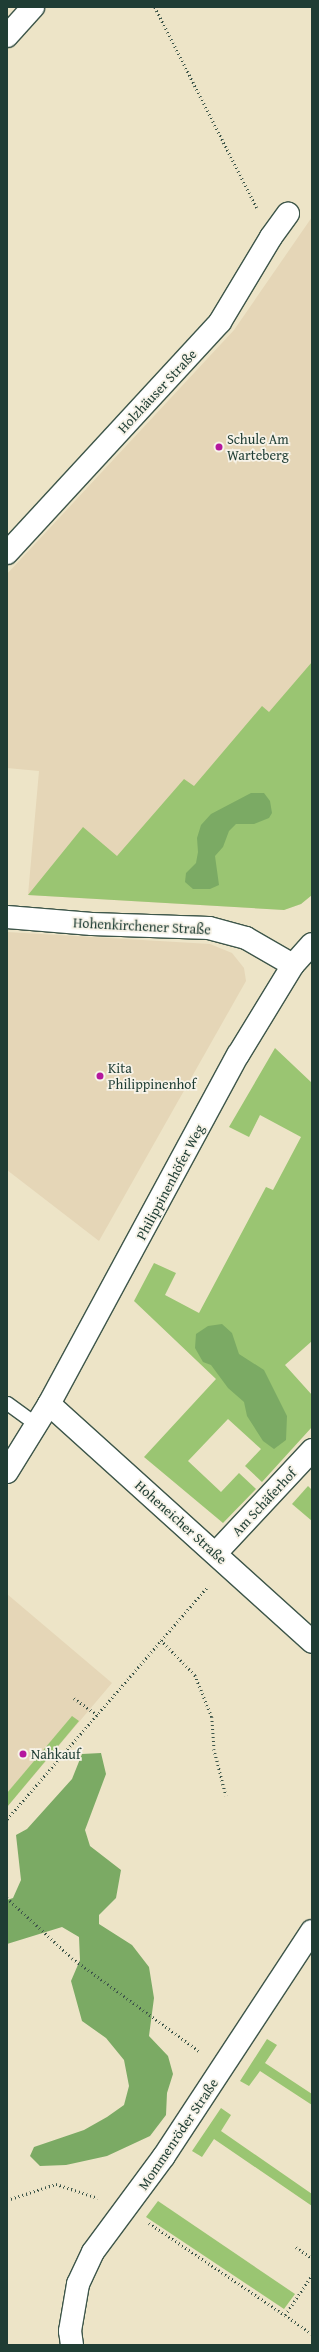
<!DOCTYPE html>
<html>
<head>
<meta charset="utf-8">
<style>
	body { margin:0 }
	#map { position:relative; width:319px; height:2352px; overflow:hidden; background:#ede4c7; font-family:"Gentium Book Plus",serif }
	div>[style] { position:absolute }
	[style*='--x'] { left:calc(var(--x)*1px); top:calc(var(--y)*1px); width:calc(var(--w)*1px); rotate:calc(var(--a)*1deg) }
	.built>* { inset:0; background:#e5d6b7 }
	.green>* { inset:0; background:#9ac572 }
	.forest>* { inset:0; background:#7baa64 }
	.path>* { height:2.5px; margin-top:-1.25px; transform-origin:0; background:repeating-linear-gradient(90deg,#3e564a 0 1px,transparent 0 4px) }
	.roads { filter:drop-shadow(1px 0 #3e564a) drop-shadow(-1px 0 #3e564a) drop-shadow(0 1px #3e564a) drop-shadow(0 -1px #3e564a) }
	.lane>* { height:13px; margin:-6.5px; padding:0 6.5px; transform-origin:6.5px; border-radius:6.5px; background:#fff }
	.street>* { height:22px; margin:-11px; padding:0 11px; transform-origin:11px; border-radius:11px; background:#fff }
	.dots>* { width:11px; height:11px; translate:-50% -50%; box-sizing:border-box; border:2px solid #f7f3e8; border-radius:50% }
	span { translate:-50% -50%; white-space:nowrap; text-align:center; line-height:1.15; -webkit-text-stroke:3.5px #f7f3e8; paint-order:stroke }
	.street-label { font-size:14px; color:#1f3d34 }
	.poi-label { font-size:14px; color:#1f3d34 }
	.left { translate:0 -50%; text-align:left }
	.frame { position:absolute; inset:0; border:8px solid #1f3d34; pointer-events:none }
</style>
</head>
<body>
<div id="map">
	<div class="built">
		<div style="clip-path:polygon(312px 217px,312px 895px,301px 904px,284px 910px,28px 895px,39px 771px,7px 768px,7px 574px,234px 330px)"></div>
		<div style="clip-path:polygon(7px 932px,210px 944px,232px 953px,244px 968px,246px 981px,99px 1241px,7px 1170px)"></div>
		<div style="clip-path:polygon(7px 1594px,112px 1683px,7px 1807px)"></div>
	</div>
	<div class="green">
		<div style="clip-path:polygon(312px 662px,312px 895px,301px 904px,284px 910px,28px 895px,83px 827px,117px 856px,184px 779px,194px 786px,262px 706px,269px 712px)"></div>
		<div style="clip-path:polygon(275px 1048px,312px 1083px,312px 1341px,285px 1365px,312px 1395px,312px 1427px,262px 1482px,245px 1466px,261px 1449px,228px 1419px,188px 1461px,221px 1492px,239px 1473px,256px 1489px,223px 1523px,144px 1457px,216px 1379px,134px 1301px,154px 1263px,176px 1273px,165px 1295px,199px 1313px,266px 1187px,273px 1190px,301px 1137px,260px 1115px,249px 1137px,229px 1127px)"></div>
		<div style="clip-path:polygon(308px 1486px,312px 1490px,312px 1521px,292px 1504px)"></div>
		<div style="clip-path:polygon(72px 1716px,79px 1721px,7px 1807px,7px 1793px)"></div>
		<div style="clip-path:polygon(267px 2039px,277px 2045px,265px 2063px,312px 2094px,312px 2105px,260px 2071px,249px 2086px,240px 2081px)"></div>
		<div style="clip-path:polygon(221px 2108px,231px 2115px,221px 2131px,312px 2194px,312px 2206px,214px 2139px,202px 2157px,192px 2151px)"></div>
		<div style="clip-path:polygon(158px 2201px,295px 2294px,284px 2309px,146px 2217px)"></div>
	</div>
	<div class="forest">
		<div style="clip-path:polygon(251px 793px,264px 793px,270px 801px,272px 813px,269px 818px,254px 824px,236px 824px,229px 831px,223px 847px,215px 856px,219px 885px,210px 889px,193px 889px,185px 882px,186px 873px,196px 863px,198px 852px,197px 838px,201px 825px,211px 814px)"></div>
		<div style="clip-path:polygon(222px 1324px,232px 1333px,239px 1354px,264px 1370px,287px 1416px,286px 1440px,274px 1449px,263px 1441px,247px 1416px,244px 1402px,228px 1388px,211px 1365px,203px 1362px,195px 1348px,196px 1334px,208px 1326px)"></div>
		<div style="clip-path:polygon(101px 1753px,106px 1774px,85px 1830px,90px 1846px,121px 1870px,116px 1898px,99px 1915px,99px 1924px,132px 1945px,149px 1967px,154px 1998px,149px 2036px,168px 2056px,173px 2074px,167px 2093px,166px 2115px,150px 2136px,107px 2156px,66px 2165px,40px 2166px,30px 2156px,34px 2147px,84px 2130px,107px 2117px,124px 2105px,129px 2086px,124px 2060px,106px 2038px,82px 2021px,71px 1981px,80px 1960px,79px 1937px,62px 1927px,7px 1944px,7px 1900px,13px 1898px,21px 1880px,16px 1835px,27px 1829px,72px 1779px,82px 1754px)"></div>
	</div>
	<div class="path">
		<div style="--x:155;--y:7;--w:225;--a:63.1"></div>
		<div style="--x:161;--y:1640;--w:49;--a:45.8"></div>
		<div style="--x:195;--y:1675;--w:45;--a:68"></div>
		<div style="--x:212;--y:1717;--w:32;--a:86"></div>
		<div style="--x:214;--y:1749;--w:48;--a:75.4"></div>
		<div style="--x:74;--y:1698;--w:29;--a:36"></div>
		<div style="--x:7;--y:1819;--w:308;--a:-49.2"></div>
		<div style="--x:7;--y:1898;--w:88;--a:42.7"></div>
		<div style="--x:72;--y:1958;--w:157;--a:36.2"></div>
		<div style="--x:7;--y:2200;--w:52;--a:-18.1"></div>
		<div style="--x:56;--y:2184;--w:44;--a:18.4"></div>
		<div style="--x:149;--y:2223;--w:164;--a:34.1"></div>
		<div style="--x:285;--y:2315;--w:48;--a:-56"></div>
		<div style="--x:296;--y:2247;--w:19;--a:35"></div>
		<div style="--x:285;--y:2315;--w:33;--a:35"></div>
	</div>
	<div class="roads">
		<div class="lane">
			<div style="--x:7;--y:1403;--w:37;--a:36"></div>
		</div>
		<div class="street">
			<div style="--x:7;--y:36;--w:39;--a:-48"></div>
			<div style="--x:7;--y:553;--w:314;--a:-47.3"></div>
			<div style="--x:220;--y:322;--w:99;--a:-59"></div>
			<div style="--x:271;--y:237;--w:29;--a:-54"></div>
			<div style="--x:7;--y:917;--w:85;--a:4.7"></div>
			<div style="--x:92;--y:924;--w:117;--a:2"></div>
			<div style="--x:209;--y:928;--w:38;--a:15"></div>
			<div style="--x:246;--y:938;--w:54;--a:29.9"></div>
			<div style="--x:49;--y:1404;--w:355;--a:42.1"></div>
			<div style="--x:7;--y:1472;--w:80;--a:-58.3"></div>
			<div style="--x:49;--y:1404;--w:397;--a:-61.6"></div>
			<div style="--x:238;--y:1055;--w:105;--a:-58.6"></div>
			<div style="--x:293;--y:965;--w:28;--a:-48"></div>
			<div style="--x:216;--y:1553;--w:141;--a:-47"></div>
			<div style="--x:72;--y:2345;--w:14;--a:-98"></div>
			<div style="--x:70;--y:2331;--w:48;--a:-80.3"></div>
			<div style="--x:78;--y:2284;--w:35;--a:-65"></div>
			<div style="--x:93;--y:2252;--w:119;--a:-53.5"></div>
			<div style="--x:164;--y:2156;--w:269;--a:-56.7"></div>
		</div>
	</div>
	<div class="dots">
		<div style="left:219px;top:447px;background:#b5179e"></div>
		<div style="left:100px;top:1076px;background:#b5179e"></div>
		<div style="left:23px;top:1754px;background:#b5179e"></div>
	</div>
	<div class="street-label">
		<span style="left:157px;top:391px;rotate:-47deg">Holzhäuser Straße</span>
		<span style="left:142px;top:926px;rotate:3deg">Hohenkirchener Straße</span>
		<span style="left:170px;top:1182px;rotate:-62deg">Philippinenhöfer Weg</span>
		<span style="left:264px;top:1502px;rotate:-47deg">Am Schäferhof</span>
		<span style="left:181px;top:1522px;rotate:42deg">Hoheneicher Straße</span>
		<span style="left:178px;top:2134px;rotate:-56deg">Mommenröder Straße</span>
	</div>
	<div class="poi-label">
		<span class="left" style="left:227px;top:447px">Schule Am<br>Warteberg</span>
		<span class="left" style="left:108px;top:1076px">Kita<br>Philippinenhof</span>
		<span class="left" style="left:31px;top:1754px">Nahkauf</span>
	</div>
	<div class="frame"></div>
</div>
</body>
</html>
